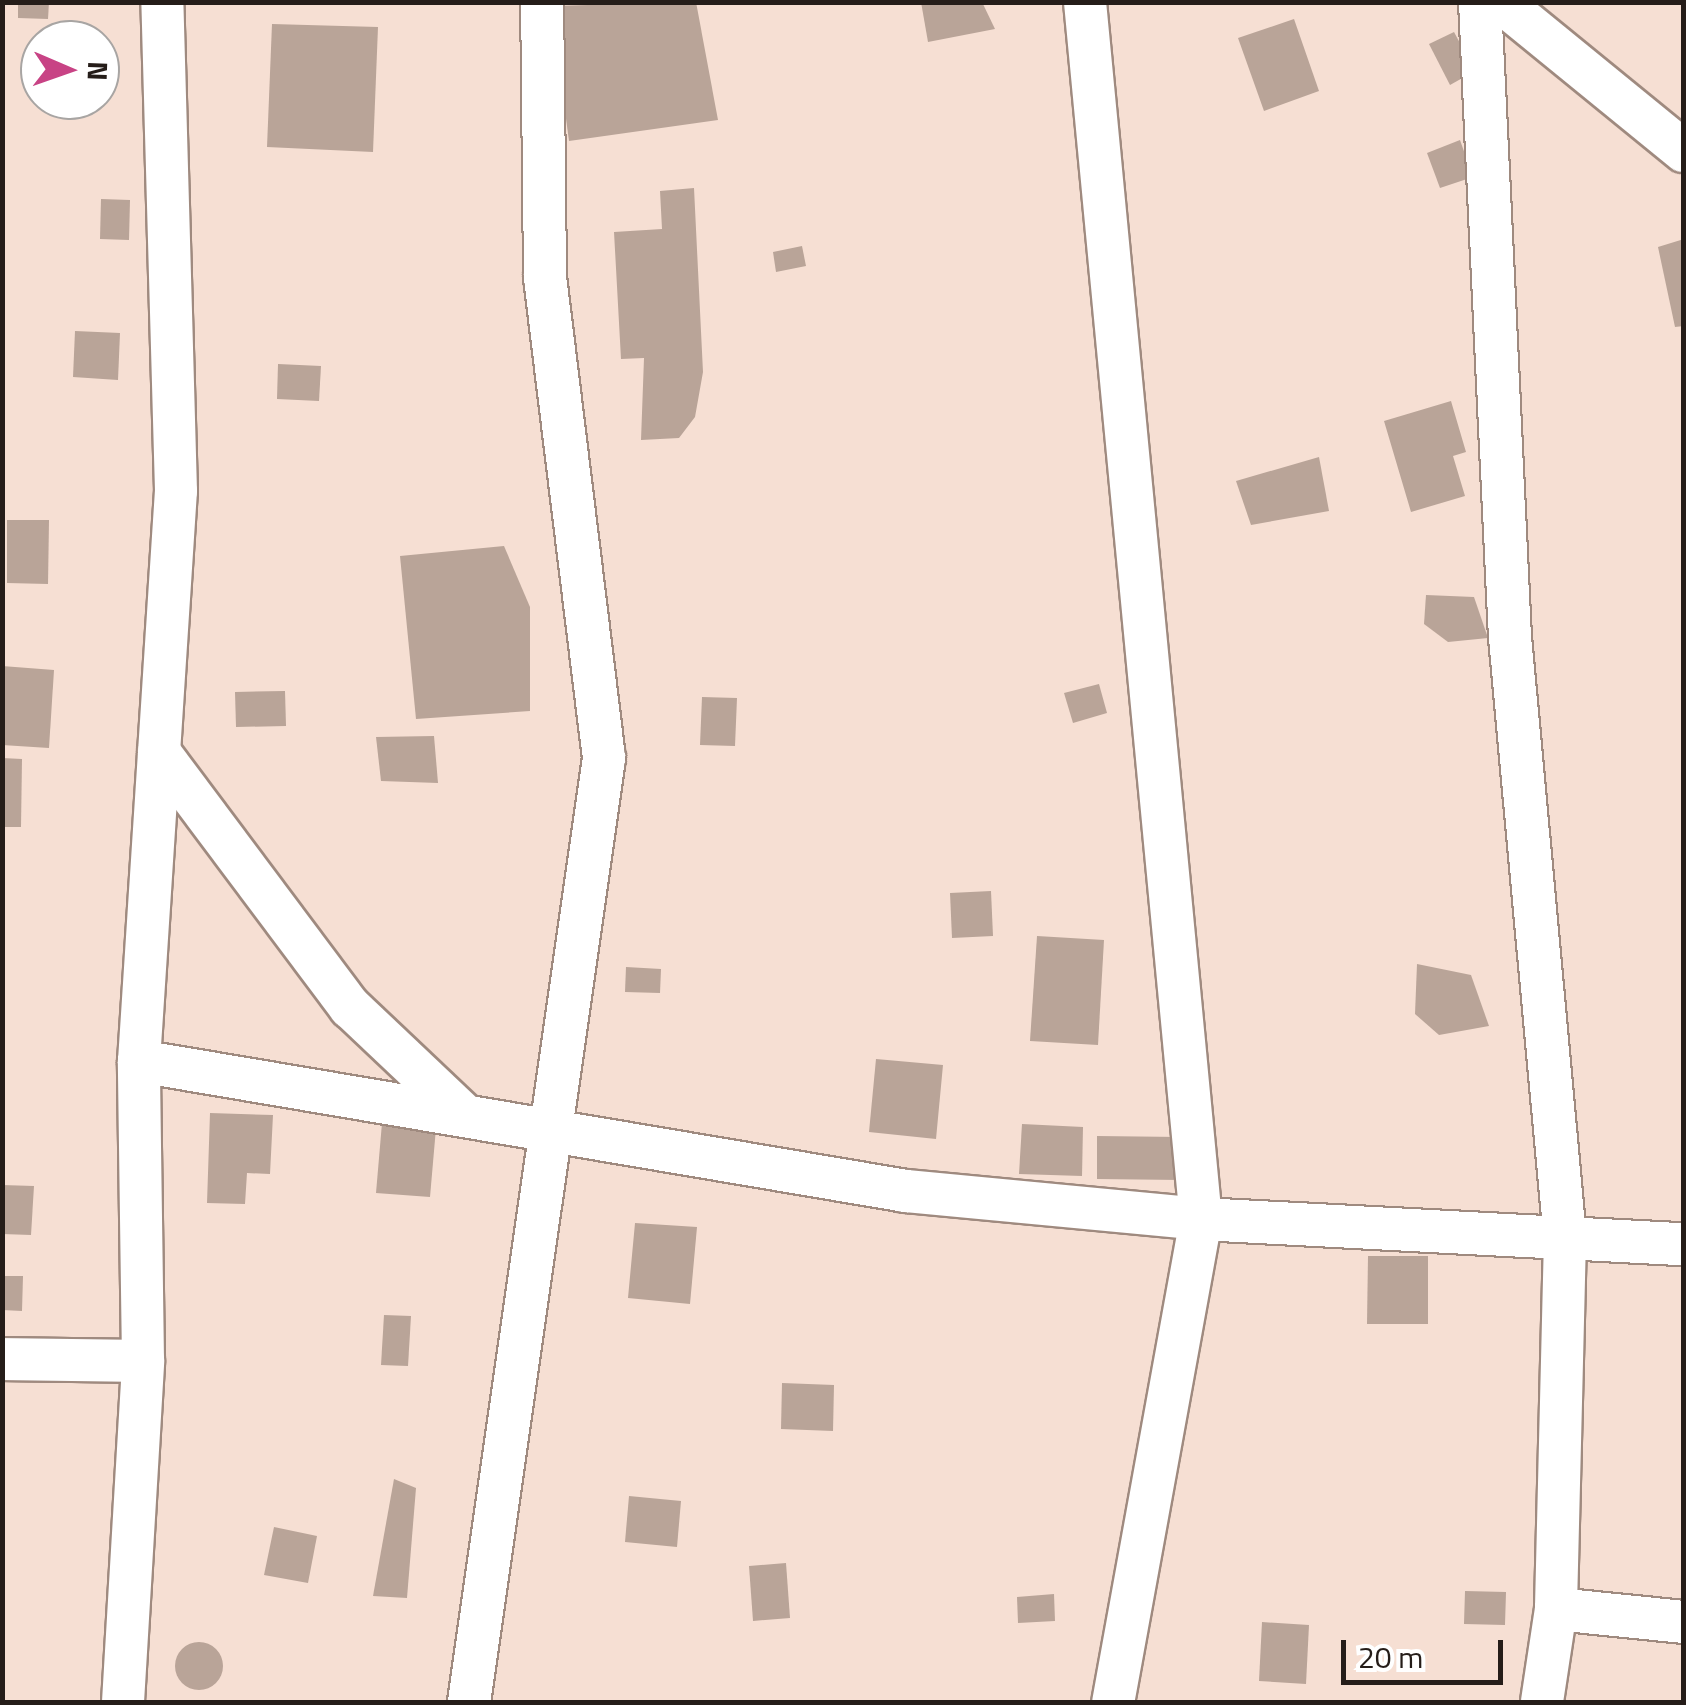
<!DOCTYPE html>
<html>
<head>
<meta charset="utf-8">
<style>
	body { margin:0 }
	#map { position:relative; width:1686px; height:1705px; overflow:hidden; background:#f6dfd3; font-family:"Titillium Web",sans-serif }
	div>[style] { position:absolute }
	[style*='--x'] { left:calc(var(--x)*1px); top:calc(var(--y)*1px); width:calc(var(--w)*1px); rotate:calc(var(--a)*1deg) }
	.building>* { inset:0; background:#b9a498 }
	.round { border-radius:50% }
	.roads { filter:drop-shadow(2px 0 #9f8a7f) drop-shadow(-2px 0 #9f8a7f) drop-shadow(0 2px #9f8a7f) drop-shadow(0 -2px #9f8a7f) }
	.minor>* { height:42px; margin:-21px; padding:0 21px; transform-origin:21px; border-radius:21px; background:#fff }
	span { translate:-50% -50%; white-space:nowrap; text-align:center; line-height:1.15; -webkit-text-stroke:9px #fff; paint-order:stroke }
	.frame { position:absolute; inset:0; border:5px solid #251d19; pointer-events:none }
	.north { position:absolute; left:20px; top:20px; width:100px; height:100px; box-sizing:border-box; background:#fff; border:2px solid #a8a5a3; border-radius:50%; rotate:92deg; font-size:28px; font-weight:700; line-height:40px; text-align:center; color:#251d19 }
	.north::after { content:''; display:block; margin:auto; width:35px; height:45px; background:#c84385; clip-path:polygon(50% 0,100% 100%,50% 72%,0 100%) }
	.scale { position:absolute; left:1341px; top:1640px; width:162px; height:45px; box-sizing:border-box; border:5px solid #251d19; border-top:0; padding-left:12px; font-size:30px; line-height:35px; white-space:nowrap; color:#251d19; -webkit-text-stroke:8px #fff; paint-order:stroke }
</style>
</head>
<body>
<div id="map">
	<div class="building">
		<div style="clip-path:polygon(18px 2px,49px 2px,48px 19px,18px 18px)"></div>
		<div style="clip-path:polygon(696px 2px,718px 120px,569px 141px,551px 6px)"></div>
		<div style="clip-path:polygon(921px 2px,982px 2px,995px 29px,928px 42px)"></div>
		<div style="clip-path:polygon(1294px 19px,1319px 91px,1264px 111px,1238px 38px)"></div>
		<div style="clip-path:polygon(272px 24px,378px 27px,373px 152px,267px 147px)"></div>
		<div style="clip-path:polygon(1454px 32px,1475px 71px,1450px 85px,1429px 44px)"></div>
		<div style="clip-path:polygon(1460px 140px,1473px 177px,1440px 188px,1427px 153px)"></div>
		<div style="clip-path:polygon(694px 188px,703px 372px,695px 417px,679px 438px,641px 440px,644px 358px,621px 359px,614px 232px,662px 229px,660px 191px)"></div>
		<div style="clip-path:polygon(101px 199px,130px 200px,129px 240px,100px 239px)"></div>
		<div style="clip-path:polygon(1684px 239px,1684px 326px,1675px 327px,1658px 247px)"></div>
		<div style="clip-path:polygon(802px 246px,806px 266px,776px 272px,773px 252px)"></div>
		<div style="clip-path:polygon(75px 331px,120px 333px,118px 380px,73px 377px)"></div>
		<div style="clip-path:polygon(278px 364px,321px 366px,319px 401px,277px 399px)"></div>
		<div style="clip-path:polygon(1451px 401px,1466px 452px,1453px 456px,1465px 496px,1411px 512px,1384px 421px)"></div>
		<div style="clip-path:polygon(1319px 457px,1329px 511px,1251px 525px,1236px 481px)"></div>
		<div style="clip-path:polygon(7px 520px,49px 520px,48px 584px,7px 583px)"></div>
		<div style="clip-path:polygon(504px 546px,530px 607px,530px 711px,416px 719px,400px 556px)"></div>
		<div style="clip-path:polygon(1426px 595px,1474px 597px,1488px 638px,1448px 642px,1424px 624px)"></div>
		<div style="clip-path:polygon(2px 666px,54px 670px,49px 748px,2px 745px)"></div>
		<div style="clip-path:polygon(1099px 684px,1107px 713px,1073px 723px,1064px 693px)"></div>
		<div style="clip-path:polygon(285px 691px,286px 726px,236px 727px,235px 692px)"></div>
		<div style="clip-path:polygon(702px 697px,737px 698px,735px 746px,700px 745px)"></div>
		<div style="clip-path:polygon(434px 736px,438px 783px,381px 781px,376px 737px)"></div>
		<div style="clip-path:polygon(2px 758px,22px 759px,21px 827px,2px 827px)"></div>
		<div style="clip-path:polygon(991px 891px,993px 936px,952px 938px,950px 893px)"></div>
		<div style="clip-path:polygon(1037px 936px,1104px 940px,1098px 1045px,1030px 1041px)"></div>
		<div style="clip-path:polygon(1417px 964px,1471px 975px,1489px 1026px,1439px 1035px,1415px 1014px)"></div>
		<div style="clip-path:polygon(626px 967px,661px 969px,660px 993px,625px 992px)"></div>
		<div style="clip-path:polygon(876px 1059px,943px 1065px,936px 1139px,869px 1132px)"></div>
		<div style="clip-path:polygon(210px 1113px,273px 1115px,270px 1174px,247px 1173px,245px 1204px,207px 1203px)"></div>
		<div style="clip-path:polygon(382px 1123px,436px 1128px,430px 1197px,376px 1193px)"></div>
		<div style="clip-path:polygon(1022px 1124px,1083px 1127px,1082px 1176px,1019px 1174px)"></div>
		<div style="clip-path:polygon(1097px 1136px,1180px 1137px,1180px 1180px,1097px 1179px)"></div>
		<div style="clip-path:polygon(2px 1185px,34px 1186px,31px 1235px,2px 1234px)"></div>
		<div style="clip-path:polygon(635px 1223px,697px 1227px,690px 1304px,628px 1298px)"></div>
		<div style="clip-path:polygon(1368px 1256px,1428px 1256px,1428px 1324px,1367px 1324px)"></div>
		<div style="clip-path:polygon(2px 1276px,23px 1276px,22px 1311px,2px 1310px)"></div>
		<div style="clip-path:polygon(384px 1315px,411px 1316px,408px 1366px,381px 1365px)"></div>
		<div style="clip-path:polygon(782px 1383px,834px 1385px,833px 1431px,781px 1429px)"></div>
		<div style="clip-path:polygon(394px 1479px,416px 1488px,407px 1598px,373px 1596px)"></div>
		<div style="clip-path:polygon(629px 1496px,681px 1501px,677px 1547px,625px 1542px)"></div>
		<div style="clip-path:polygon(274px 1527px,317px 1536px,308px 1583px,264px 1575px)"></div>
		<div style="clip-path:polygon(786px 1563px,790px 1618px,753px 1621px,749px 1566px)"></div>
		<div style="clip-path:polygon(1465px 1591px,1506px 1592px,1505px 1625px,1464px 1624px)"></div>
		<div style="clip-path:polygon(1054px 1594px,1055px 1621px,1018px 1623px,1017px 1597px)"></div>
		<div style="clip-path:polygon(1262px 1622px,1309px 1625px,1306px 1684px,1259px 1681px)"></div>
		<div class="round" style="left:175px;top:1642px;width:48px;height:48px"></div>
	</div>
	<div class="roads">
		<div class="minor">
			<div style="--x:1085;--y:2;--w:1223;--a:84.56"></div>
			<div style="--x:1201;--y:1219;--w:491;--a:100.3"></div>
			<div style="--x:1480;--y:2;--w:636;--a:87.3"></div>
			<div style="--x:1510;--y:637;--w:604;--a:84.77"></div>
			<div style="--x:1565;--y:1238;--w:371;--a:91.4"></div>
			<div style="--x:1556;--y:1609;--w:94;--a:98.6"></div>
			<div style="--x:1501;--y:2;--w:236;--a:39.2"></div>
			<div style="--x:159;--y:752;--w:319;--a:53.2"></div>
			<div style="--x:350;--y:1007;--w:154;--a:43.4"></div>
			<div style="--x:139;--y:1061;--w:778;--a:9.62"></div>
			<div style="--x:906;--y:1191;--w:296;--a:5.4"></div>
			<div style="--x:1201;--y:1219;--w:484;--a:3"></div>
			<div style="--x:2;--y:1359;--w:141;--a:0.8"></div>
			<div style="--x:1556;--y:1609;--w:129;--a:5.8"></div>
			<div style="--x:123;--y:1702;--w:342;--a:-86.6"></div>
			<div style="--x:143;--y:1361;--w:300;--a:-90.8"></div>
			<div style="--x:139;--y:1061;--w:571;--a:-86.29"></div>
			<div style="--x:176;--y:491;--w:489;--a:-91.6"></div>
			<div style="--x:469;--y:1702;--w:954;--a:-81.86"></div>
			<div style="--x:604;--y:758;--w:484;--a:-97"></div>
			<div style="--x:545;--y:278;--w:276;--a:-90.6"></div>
		</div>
	</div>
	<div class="frame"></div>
	<div class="north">N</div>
	<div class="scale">20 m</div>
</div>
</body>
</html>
